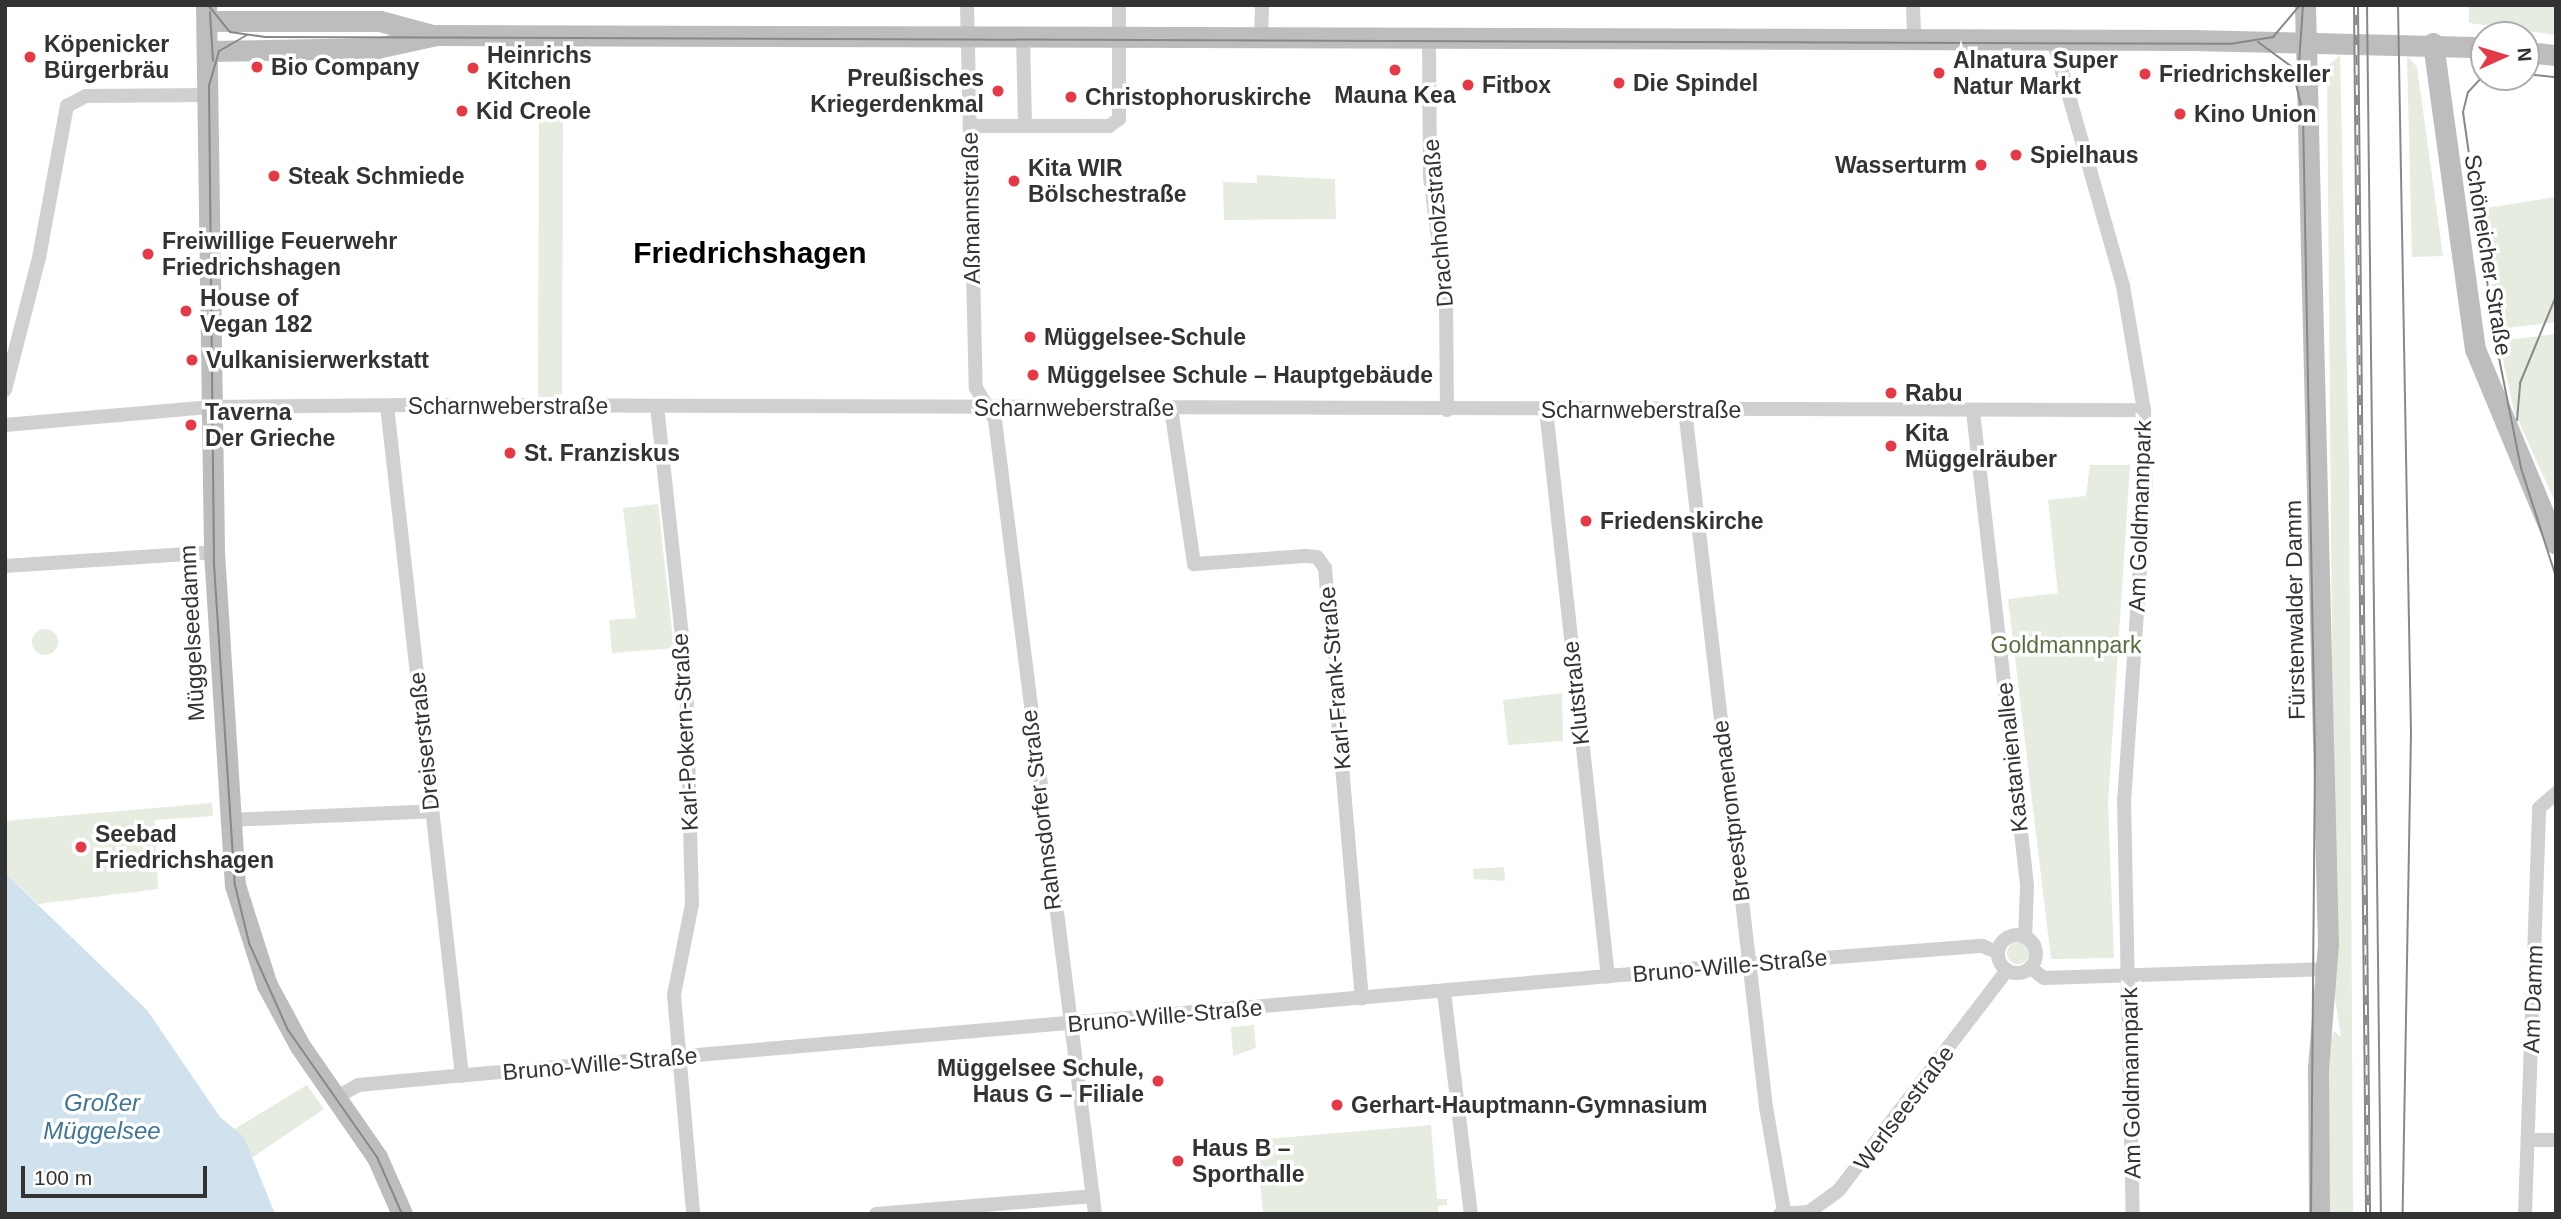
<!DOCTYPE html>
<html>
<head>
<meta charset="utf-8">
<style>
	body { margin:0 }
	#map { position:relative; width:2561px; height:1219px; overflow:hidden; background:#fff; font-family:Helvetica,sans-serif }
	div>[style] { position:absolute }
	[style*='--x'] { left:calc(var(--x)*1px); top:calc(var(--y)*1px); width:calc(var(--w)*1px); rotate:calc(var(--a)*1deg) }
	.green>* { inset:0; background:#e6ecdf }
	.round { border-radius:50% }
	.water>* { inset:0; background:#cfe2ee }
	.street>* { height:14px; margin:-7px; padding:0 7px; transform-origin:7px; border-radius:7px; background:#d0d0d0 }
	.street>.ring { margin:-7px; padding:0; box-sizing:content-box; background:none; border:14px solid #d0d0d0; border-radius:50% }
	.secondary>* { height:21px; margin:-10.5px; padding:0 10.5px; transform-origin:10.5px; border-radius:10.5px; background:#bdbdbd }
	.tram>* { height:2px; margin:-1px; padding:0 1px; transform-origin:1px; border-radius:1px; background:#888 }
	.rail>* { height:6px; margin-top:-3px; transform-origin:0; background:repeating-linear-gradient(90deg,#fff 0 10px,#888 0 20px); box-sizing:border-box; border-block:2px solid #888 }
	.dots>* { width:19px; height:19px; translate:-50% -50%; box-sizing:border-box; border:4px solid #fff; border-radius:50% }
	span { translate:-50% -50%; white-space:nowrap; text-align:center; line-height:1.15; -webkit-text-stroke:7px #fff; paint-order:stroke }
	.poi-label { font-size:23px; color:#333; font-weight:700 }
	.left { translate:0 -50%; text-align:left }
	.right { translate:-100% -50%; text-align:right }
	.street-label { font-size:23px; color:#333 }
	.park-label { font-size:23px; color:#56703f }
	.water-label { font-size:24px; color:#3f7597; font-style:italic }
	.district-label { font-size:30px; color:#000; font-weight:700 }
	.frame { position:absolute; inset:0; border:7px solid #333; pointer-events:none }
	.north { position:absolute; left:2470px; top:21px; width:70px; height:70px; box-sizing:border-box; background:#fff; border:2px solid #adadad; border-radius:50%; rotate:86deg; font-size:19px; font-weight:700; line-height:28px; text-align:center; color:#333 }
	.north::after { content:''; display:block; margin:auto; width:24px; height:32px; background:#e63946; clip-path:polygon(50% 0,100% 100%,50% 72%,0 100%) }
	.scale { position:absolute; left:21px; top:1166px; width:186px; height:32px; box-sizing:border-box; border:4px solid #333; border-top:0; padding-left:9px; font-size:21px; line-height:24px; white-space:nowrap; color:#333; -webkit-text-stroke:5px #fff; paint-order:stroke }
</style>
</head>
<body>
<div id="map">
	<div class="green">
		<div style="clip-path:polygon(2469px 5px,2556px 5px,2556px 35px,2469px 23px)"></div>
		<div style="clip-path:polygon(2340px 55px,2349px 467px,2353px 1214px,2330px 1214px,2328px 1094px,2330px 1040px,2334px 1031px,2341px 1037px,2335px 998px,2327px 67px)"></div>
		<div style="clip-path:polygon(2407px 56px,2417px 67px,2443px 256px,2412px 257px)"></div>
		<div style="clip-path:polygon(539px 109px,563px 109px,562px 397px,538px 397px)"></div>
		<div style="clip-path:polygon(1257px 175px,1335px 179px,1336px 219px,1224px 220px,1223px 182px,1257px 183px)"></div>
		<div style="clip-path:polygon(2556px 197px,2556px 322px,2498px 329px,2480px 209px)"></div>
		<div style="clip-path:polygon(2556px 334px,2556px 504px,2514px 411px,2499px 341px)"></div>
		<div style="clip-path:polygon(2090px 465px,2130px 465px,2108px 804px,2114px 958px,2051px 959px,2008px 599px,2058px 593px,2048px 500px,2086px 496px)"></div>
		<div style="clip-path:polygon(658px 504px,674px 648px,612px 653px,609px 620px,636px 618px,623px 508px)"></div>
		<div class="round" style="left:32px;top:629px;width:26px;height:26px"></div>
		<div style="clip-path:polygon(1562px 693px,1563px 741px,1508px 745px,1503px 700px)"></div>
		<div style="clip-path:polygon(212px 803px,213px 816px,155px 820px,158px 889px,38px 904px,5px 873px,5px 821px)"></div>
		<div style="clip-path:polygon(1504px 867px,1505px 881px,1474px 879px,1473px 869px)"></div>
		<div class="round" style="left:2007px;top:942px;width:22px;height:22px"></div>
		<div style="clip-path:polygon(1254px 1025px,1256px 1048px,1233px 1056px,1231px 1027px)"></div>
		<div style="clip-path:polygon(307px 1085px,324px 1109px,253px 1157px,233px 1130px)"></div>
		<div style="clip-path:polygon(1431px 1125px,1437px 1199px,1447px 1199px,1447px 1205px,1438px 1206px,1438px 1213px,1446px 1214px,1253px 1214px,1263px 1212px,1256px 1140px)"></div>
	</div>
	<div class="water">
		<div style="clip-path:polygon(5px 873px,147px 1010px,220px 1117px,244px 1137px,275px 1214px,5px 1214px)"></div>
	</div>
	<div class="street">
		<div style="--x:967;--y:5;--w:383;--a:88.7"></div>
		<div style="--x:976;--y:388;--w:37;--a:59"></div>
		<div style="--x:995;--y:420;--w:800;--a:82.82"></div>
		<div style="--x:1913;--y:5;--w:34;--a:88"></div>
		<div style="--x:1023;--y:36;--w:90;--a:88.7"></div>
		<div style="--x:1261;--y:36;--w:31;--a:-88"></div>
		<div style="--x:1429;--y:37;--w:140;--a:89.6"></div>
		<div style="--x:1430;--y:177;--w:122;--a:82.5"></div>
		<div style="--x:1446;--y:298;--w:112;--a:89.5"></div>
		<div style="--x:2053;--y:40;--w:256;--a:74.1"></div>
		<div style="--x:2123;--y:286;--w:126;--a:80.4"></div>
		<div style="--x:2144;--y:410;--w:70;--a:88.4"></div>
		<div style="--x:2146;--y:480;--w:320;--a:93.9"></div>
		<div style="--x:2124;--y:799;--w:415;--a:88.8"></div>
		<div style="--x:970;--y:126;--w:139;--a:0"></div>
		<div style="--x:1109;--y:126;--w:12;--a:-35"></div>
		<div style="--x:1119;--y:119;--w:114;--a:-90"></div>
		<div style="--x:5;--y:390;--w:136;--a:-75.6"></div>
		<div style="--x:39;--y:258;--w:155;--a:-79.6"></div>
		<div style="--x:67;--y:106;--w:21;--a:-28"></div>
		<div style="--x:86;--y:96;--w:123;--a:-0.5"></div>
		<div style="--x:387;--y:406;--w:674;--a:83.61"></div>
		<div style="--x:657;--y:406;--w:270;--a:83.8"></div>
		<div style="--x:686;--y:674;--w:230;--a:88.5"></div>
		<div style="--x:692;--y:904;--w:93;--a:101.2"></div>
		<div style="--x:674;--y:995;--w:220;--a:85"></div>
		<div style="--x:1171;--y:408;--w:158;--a:81.6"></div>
		<div style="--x:1194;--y:564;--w:111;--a:-4.1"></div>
		<div style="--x:1305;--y:556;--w:12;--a:5"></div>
		<div style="--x:1317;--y:557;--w:14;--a:54"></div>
		<div style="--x:1325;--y:568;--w:432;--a:85.1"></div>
		<div style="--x:1546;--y:409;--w:571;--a:83.77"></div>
		<div style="--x:1685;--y:410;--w:702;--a:83.37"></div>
		<div style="--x:1766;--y:1107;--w:106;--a:80.2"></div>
		<div style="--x:1973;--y:411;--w:478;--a:83.5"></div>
		<div style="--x:2027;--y:886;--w:51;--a:92.2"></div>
		<div style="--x:5;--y:425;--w:208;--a:-5"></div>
		<div style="--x:212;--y:407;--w:202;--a:-0.6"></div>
		<div style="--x:414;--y:405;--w:1730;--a:0.17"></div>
		<div style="--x:5;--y:566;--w:209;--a:-3.8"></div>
		<div style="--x:229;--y:820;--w:203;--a:-2.5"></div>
		<div class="ring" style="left:1998px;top:935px;width:24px;height:24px"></div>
		<div style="--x:2031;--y:968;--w:16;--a:38"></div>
		<div style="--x:2044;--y:978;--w:283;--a:-1.8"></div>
		<div style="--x:1444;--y:992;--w:224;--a:83.1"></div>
		<div style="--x:335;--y:1098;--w:26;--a:-29"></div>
		<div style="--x:358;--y:1085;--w:108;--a:-5.3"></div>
		<div style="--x:466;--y:1075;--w:1298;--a:-4.95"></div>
		<div style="--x:1759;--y:963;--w:224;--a:-4.4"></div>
		<div style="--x:1982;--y:946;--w:17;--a:21"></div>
		<div style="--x:2528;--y:1140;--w:28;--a:0"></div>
		<div style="--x:876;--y:1214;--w:218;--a:-4.7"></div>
		<div style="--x:1780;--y:1214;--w:29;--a:-4"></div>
		<div style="--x:1809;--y:1212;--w:37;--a:-36"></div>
		<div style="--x:1839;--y:1190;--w:277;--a:-52.6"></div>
		<div style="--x:2525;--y:1214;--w:406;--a:-88"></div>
		<div style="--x:2539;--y:808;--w:23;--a:-41"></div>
	</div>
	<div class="secondary">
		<div style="--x:206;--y:5;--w:547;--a:89.16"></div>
		<div style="--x:214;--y:552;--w:334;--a:86.4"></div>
		<div style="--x:235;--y:885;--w:105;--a:72.3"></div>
		<div style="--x:267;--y:985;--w:69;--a:61.6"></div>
		<div style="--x:300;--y:1046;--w:135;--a:55.3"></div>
		<div style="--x:377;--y:1157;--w:62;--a:66.3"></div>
		<div style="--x:2305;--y:5;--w:939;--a:88.6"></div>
		<div style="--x:2328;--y:944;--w:123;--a:94.6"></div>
		<div style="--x:2318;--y:1067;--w:147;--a:89.6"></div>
		<div style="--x:207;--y:21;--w:173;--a:0"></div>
		<div style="--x:380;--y:21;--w:51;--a:14.9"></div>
		<div style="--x:2433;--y:43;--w:309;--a:82.2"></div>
		<div style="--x:2475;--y:349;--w:211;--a:67.4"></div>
		<div style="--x:209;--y:51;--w:168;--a:-1"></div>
		<div style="--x:377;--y:48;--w:61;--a:-12.2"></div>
		<div style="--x:437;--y:35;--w:1754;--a:0.16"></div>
		<div style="--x:2191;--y:40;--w:293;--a:1.4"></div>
		<div style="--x:2526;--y:52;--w:30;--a:6"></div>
	</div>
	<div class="tram">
		<div style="--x:208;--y:5;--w:35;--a:51"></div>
		<div style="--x:230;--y:32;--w:34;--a:8"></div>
		<div style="--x:264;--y:37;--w:1966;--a:0.2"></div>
		<div style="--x:2230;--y:44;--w:44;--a:-9.2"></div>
		<div style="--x:2273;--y:37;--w:42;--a:-49.8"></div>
		<div style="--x:2367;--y:5;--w:1209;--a:89.34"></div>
		<div style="--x:2398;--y:5;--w:727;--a:88.98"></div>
		<div style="--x:2411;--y:732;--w:482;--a:91"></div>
		<div style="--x:210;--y:12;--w:49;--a:86.5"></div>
		<div style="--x:247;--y:35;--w:32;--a:150"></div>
		<div style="--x:219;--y:51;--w:35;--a:106"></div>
		<div style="--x:209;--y:85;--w:479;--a:89.4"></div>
		<div style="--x:214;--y:564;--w:322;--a:86.3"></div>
		<div style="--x:235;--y:885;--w:60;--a:76.4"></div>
		<div style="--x:249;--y:943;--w:95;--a:65.9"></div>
		<div style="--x:288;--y:1030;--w:155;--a:55"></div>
		<div style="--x:377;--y:1157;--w:62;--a:66.3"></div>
		<div style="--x:2258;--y:42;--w:42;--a:36.3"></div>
		<div style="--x:2292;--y:67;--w:48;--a:76.8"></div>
		<div style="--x:2303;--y:114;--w:643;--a:88.93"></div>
		<div style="--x:2315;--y:757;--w:457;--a:90.5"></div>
		<div style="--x:2526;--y:74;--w:30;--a:6"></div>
		<div style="--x:2484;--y:75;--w:23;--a:133"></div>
		<div style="--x:2468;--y:92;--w:21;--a:104"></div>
		<div style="--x:2463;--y:112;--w:228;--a:81.9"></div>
		<div style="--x:2495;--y:338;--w:133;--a:78.7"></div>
		<div style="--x:2521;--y:468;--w:114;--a:72.2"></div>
		<div style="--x:2298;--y:78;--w:73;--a:-86.1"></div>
		<div style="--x:2517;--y:420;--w:37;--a:-85"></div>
		<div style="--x:2520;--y:383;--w:94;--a:-67.5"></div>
	</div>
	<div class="rail">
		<div style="--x:2356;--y:5;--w:1209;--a:89.43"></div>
	</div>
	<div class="dots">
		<div style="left:30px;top:57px;background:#e63946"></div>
		<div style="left:257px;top:67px;background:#e63946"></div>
		<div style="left:473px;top:68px;background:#e63946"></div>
		<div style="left:1395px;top:70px;background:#e63946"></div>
		<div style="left:1939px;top:73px;background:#e63946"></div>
		<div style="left:2145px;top:74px;background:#e63946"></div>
		<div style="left:1619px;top:83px;background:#e63946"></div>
		<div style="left:1468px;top:85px;background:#e63946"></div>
		<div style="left:998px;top:91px;background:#e63946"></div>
		<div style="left:1071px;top:97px;background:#e63946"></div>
		<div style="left:462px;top:111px;background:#e63946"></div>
		<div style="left:2180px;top:114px;background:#e63946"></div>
		<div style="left:2016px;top:155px;background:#e63946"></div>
		<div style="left:1981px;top:165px;background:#e63946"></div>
		<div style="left:274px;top:176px;background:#e63946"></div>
		<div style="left:1014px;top:181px;background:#e63946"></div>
		<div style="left:148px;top:254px;background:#e63946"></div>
		<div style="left:186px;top:311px;background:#e63946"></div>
		<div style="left:1030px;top:337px;background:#e63946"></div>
		<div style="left:192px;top:360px;background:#e63946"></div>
		<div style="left:1033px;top:375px;background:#e63946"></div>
		<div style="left:1891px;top:393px;background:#e63946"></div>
		<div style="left:191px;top:425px;background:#e63946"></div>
		<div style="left:1891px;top:446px;background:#e63946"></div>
		<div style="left:510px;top:453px;background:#e63946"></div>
		<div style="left:1586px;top:521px;background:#e63946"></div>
		<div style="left:81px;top:847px;background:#e63946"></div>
		<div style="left:1158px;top:1081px;background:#e63946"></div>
		<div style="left:1337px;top:1105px;background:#e63946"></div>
		<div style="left:1178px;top:1161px;background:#e63946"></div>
	</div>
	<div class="poi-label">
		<span class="left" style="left:44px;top:57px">Köpenicker<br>Bürgerbräu</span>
		<span class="left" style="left:487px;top:68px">Heinrichs<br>Kitchen</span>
		<span class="left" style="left:1953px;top:73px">Alnatura Super<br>Natur Markt</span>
		<span class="left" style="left:271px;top:67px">Bio Company</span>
		<span class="left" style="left:2159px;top:74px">Friedrichskeller</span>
		<span class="right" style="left:984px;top:91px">Preußisches<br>Kriegerdenkmal</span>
		<span class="left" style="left:1633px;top:83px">Die Spindel</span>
		<span class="left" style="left:1482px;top:85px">Fitbox</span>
		<span style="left:1395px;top:95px">Mauna Kea</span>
		<span class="left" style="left:1085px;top:97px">Christophoruskirche</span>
		<span class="left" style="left:476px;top:111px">Kid Creole</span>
		<span class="left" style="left:2194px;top:114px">Kino Union</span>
		<span class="left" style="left:2030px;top:155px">Spielhaus</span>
		<span class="right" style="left:1967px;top:165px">Wasserturm</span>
		<span class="left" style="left:1028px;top:181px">Kita WIR<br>Bölschestraße</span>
		<span class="left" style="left:288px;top:176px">Steak Schmiede</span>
		<span class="left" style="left:162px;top:254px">Freiwillige Feuerwehr<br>Friedrichshagen</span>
		<span class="left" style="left:200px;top:311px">House of<br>Vegan 182</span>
		<span class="left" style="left:1044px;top:337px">Müggelsee-Schule</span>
		<span class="left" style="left:206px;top:360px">Vulkanisierwerkstatt</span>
		<span class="left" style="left:1047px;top:375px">Müggelsee Schule – Hauptgebäude</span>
		<span class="left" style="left:1905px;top:393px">Rabu</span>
		<span class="left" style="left:205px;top:425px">Taverna<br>Der Grieche</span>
		<span class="left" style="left:1905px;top:446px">Kita<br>Müggelräuber</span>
		<span class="left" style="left:524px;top:453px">St. Franziskus</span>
		<span class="left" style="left:1600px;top:521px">Friedenskirche</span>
		<span class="left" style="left:95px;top:847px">Seebad<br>Friedrichshagen</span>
		<span class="right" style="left:1144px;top:1081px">Müggelsee Schule,<br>Haus G – Filiale</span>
		<span class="left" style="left:1351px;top:1105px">Gerhart-Hauptmann-Gymnasium</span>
		<span class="left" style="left:1192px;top:1161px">Haus B –<br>Sporthalle</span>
	</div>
	<div class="street-label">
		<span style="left:971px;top:208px;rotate:-91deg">Aßmannstraße</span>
		<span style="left:1438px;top:223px;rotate:-95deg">Drachholzstraße</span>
		<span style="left:2488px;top:255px;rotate:81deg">Schöneicher Straße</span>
		<span style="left:508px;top:406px">Scharnweberstraße</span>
		<span style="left:1074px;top:408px">Scharnweberstraße</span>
		<span style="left:1641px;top:410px">Scharnweberstraße</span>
		<span style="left:2140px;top:516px;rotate:-88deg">Am Goldmannpark</span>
		<span style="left:2295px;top:610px;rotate:-91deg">Fürstenwalder Damm</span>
		<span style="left:192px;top:633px;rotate:-93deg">Müggelseedamm</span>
		<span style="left:1335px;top:678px;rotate:-95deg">Karl-Frank-Straße</span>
		<span style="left:1576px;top:693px;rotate:-96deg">Klutstraße</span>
		<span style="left:685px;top:732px;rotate:-93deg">Karl-Pokern-Straße</span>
		<span style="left:424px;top:741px;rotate:-96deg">Dreiserstraße</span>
		<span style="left:2012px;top:757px;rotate:-96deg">Kastanienallee</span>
		<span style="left:1041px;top:810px;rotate:-97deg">Rahnsdorfer Straße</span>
		<span style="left:1731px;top:811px;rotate:-97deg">Breestpromenade</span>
		<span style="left:1730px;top:966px;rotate:-5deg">Bruno-Wille-Straße</span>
		<span style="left:2533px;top:999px;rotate:-88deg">Am Damm</span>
		<span style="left:1165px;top:1016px;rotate:-5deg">Bruno-Wille-Straße</span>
		<span style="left:600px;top:1064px;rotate:-5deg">Bruno-Wille-Straße</span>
		<span style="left:2131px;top:1083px;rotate:-91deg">Am Goldmannpark</span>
		<span style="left:1904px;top:1108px;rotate:-53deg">Werlseestraße</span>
	</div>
	<div class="park-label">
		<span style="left:2066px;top:645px">Goldmannpark</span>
	</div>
	<div class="water-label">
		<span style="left:102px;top:1117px">Großer<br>Müggelsee</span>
	</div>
	<div class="district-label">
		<span style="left:750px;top:253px">Friedrichshagen</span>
	</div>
	<div class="frame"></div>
	<div class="north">N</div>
	<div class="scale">100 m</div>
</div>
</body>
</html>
